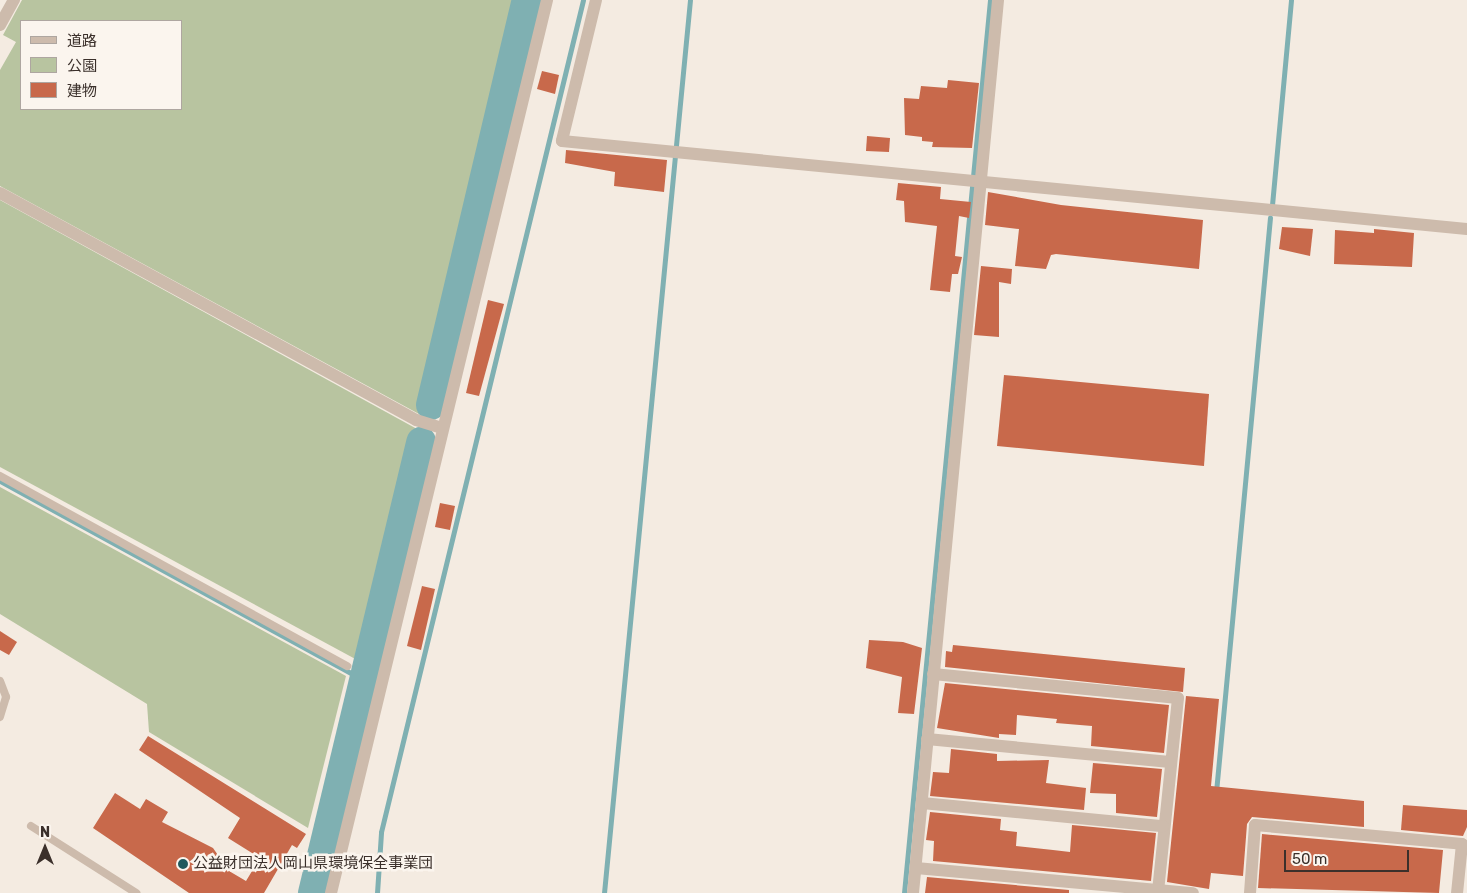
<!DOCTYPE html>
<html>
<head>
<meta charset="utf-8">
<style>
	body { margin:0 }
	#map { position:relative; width:1467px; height:893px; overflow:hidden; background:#f4ebe1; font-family:Rubik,"Noto Sans JP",sans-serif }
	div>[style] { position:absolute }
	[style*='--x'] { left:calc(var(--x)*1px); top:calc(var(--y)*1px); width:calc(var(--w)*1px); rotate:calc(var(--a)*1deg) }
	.green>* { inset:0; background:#b8c4a0 }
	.stream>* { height:5px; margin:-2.5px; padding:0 2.5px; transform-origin:2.5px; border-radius:2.5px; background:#7fb0b2 }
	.river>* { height:30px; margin:-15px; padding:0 15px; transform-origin:15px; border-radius:15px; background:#7fb0b2 }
	.building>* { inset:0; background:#c8694b }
	.lane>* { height:8px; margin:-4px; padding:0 4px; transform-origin:4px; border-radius:4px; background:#cdbbac }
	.street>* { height:12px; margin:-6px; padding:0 6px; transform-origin:6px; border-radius:6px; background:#cdbbac }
	.dots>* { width:14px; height:14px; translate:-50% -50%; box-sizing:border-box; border:2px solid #fbf5ee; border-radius:50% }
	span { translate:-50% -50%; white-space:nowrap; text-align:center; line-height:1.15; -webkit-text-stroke:5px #fbf5ee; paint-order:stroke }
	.poi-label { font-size:15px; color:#3b302b }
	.left { translate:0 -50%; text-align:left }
	.legend { position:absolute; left:20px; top:20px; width:162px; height:90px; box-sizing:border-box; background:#fbf5ee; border:1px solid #aea6a0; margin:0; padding:6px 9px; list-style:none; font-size:15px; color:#3b302b }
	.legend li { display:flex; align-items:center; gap:10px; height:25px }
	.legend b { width:25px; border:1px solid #aea6a0 }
	.north { position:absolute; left:20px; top:823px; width:50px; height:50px; -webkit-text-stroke:4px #fbf5ee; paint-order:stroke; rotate:0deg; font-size:14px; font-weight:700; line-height:20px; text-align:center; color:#3b302b }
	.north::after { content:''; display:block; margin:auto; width:18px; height:22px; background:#3b302b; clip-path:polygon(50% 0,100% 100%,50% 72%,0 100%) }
	.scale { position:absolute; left:1284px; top:850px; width:125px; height:22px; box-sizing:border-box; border:2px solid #3b302b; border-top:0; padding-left:6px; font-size:15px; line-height:18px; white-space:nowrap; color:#3b302b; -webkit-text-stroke:4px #fbf5ee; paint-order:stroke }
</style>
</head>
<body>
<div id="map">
	<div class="green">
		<div style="clip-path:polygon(evenodd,22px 0,520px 0,419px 414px,0 186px,0 70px,16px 42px,3px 35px,22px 0,181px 21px,181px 109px,21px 109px,21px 21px,181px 21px)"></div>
		<div style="clip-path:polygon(0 200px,417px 429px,359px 661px,0 467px)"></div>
		<div style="clip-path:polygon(0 487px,346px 676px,308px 828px,149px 732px,147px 704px,0 614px)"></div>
	</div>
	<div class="stream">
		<div style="--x:1272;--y:205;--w:206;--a:-84.7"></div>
		<div style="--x:0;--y:481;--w:415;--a:28.7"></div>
		<div style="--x:1216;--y:792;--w:577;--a:-84.63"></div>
		<div style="--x:377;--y:893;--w:61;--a:-86.2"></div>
		<div style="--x:381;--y:832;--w:856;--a:-76.35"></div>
		<div style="--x:604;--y:893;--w:897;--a:-84.5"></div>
		<div style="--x:904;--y:893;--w:897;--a:-84.5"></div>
	</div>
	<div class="river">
		<div style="--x:431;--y:405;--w:416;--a:-76.7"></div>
		<div style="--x:313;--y:893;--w:464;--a:-76.5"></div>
	</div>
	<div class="building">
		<div style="clip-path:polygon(542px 71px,559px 75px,555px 94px,537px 89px)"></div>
		<div style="clip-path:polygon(948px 80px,979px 83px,972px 148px,932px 147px,933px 142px,922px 141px,922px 137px,905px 135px,904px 98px,919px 99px,921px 86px,947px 88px)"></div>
		<div style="clip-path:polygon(867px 136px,890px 138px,889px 152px,866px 151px)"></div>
		<div style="clip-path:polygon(566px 150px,667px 160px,664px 192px,614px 186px,615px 172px,565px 163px)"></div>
		<div style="clip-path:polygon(898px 183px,941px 187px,940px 199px,971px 202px,969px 218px,959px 216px,955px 256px,962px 257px,958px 274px,952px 274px,950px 292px,930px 290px,937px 226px,905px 222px,904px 201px,896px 200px)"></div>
		<div style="clip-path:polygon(988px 192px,1061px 205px,1203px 220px,1199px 269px,1056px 254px,1051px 255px,1046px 269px,1015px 266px,1019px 229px,985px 225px)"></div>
		<div style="clip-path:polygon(1282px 227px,1313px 229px,1310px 256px,1279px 249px)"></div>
		<div style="clip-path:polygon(1374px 229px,1414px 233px,1412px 267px,1334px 264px,1335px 230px,1374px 233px)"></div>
		<div style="clip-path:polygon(981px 266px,1012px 269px,1011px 284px,999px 282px,999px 337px,974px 335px)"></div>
		<div style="clip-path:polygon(488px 300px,504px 304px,479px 396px,466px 393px)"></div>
		<div style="clip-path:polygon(1004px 375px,1209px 394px,1204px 466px,997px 446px)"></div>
		<div style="clip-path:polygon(440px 503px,455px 506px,450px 530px,435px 527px)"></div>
		<div style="clip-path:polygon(422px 586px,435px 589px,421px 650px,407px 646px)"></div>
		<div style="clip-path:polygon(0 631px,17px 642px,9px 655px,0 650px)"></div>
		<div style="clip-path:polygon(869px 640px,903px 642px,922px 648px,914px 714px,898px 713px,902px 677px,866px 668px)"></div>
		<div style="clip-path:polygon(953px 645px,1185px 668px,1183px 692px,945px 667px,946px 651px,952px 652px)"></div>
		<div style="clip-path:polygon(945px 683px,1169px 705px,1164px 753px,1091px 746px,1092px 726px,1056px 723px,1057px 719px,1017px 715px,1016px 735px,999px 734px,999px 738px,937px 728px)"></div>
		<div style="clip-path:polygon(1186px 696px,1219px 699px,1211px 786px,1364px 801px,1364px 827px,1252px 817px,1247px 824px,1243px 876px,1211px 873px,1209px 889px,1167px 882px)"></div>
		<div style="clip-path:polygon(148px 736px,306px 834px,297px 848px,292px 845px,264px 893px,189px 893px,93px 828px,115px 793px,140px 809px,146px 799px,168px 812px,162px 822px,213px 848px,229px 871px,246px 881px,260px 858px,228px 838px,240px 818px,139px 750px)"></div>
		<div style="clip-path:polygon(951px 749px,997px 754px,997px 761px,1049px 760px,1046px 783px,1086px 788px,1084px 810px,930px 796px,933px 772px,949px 773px)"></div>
		<div style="clip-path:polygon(1093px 763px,1162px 769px,1157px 817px,1116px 813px,1116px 794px,1090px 793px)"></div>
		<div style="clip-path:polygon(1403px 805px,1467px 810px,1467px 827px,1463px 836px,1401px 830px)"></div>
		<div style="clip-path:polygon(930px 812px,1001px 819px,1000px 830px,1017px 832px,1016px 846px,1053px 850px,1070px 852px,1072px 825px,1156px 833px,1151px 881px,933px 861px,934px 841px,926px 840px)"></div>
		<div style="clip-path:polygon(1262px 834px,1443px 850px,1439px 893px,1258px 888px)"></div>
		<div style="clip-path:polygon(927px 877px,1069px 890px,1069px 893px,925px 893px)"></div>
	</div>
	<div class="lane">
		<div style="--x:0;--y:476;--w:396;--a:28.7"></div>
		<div style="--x:0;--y:681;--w:17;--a:69"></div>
		<div style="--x:6;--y:697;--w:21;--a:107"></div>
		<div style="--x:31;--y:826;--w:125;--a:32.5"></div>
	</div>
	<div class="street">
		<div style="--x:596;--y:0;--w:145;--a:103.6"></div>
		<div style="--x:562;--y:141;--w:909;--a:5.55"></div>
		<div style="--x:0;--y:25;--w:29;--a:-61"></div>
		<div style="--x:0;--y:193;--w:474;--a:28.6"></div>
		<div style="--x:416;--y:420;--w:28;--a:17"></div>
		<div style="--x:933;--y:674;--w:246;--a:5.6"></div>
		<div style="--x:1178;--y:698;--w:193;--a:95.9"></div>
		<div style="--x:927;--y:739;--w:244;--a:5.4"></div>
		<div style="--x:922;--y:803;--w:242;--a:5.5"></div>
		<div style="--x:916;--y:868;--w:278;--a:5.2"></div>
		<div style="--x:331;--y:893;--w:919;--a:-76.4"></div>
		<div style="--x:913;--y:893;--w:897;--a:-84.56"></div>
		<div style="--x:1250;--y:893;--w:68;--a:-85.8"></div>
		<div style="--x:1255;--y:825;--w:208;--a:5.2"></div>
		<div style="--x:1462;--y:844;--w:49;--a:95.8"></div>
	</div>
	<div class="dots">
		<div style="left:183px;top:864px;background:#1f5a5e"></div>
	</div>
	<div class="poi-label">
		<span class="left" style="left:193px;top:864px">公益財団法人岡山県環境保全事業団</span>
	</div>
	<ul class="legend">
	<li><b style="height:6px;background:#cdbbac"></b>道路</li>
	<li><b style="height:14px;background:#b8c4a0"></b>公園</li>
	<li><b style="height:14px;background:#c8694b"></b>建物</li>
	</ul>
	<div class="north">N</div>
	<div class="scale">50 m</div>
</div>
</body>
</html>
